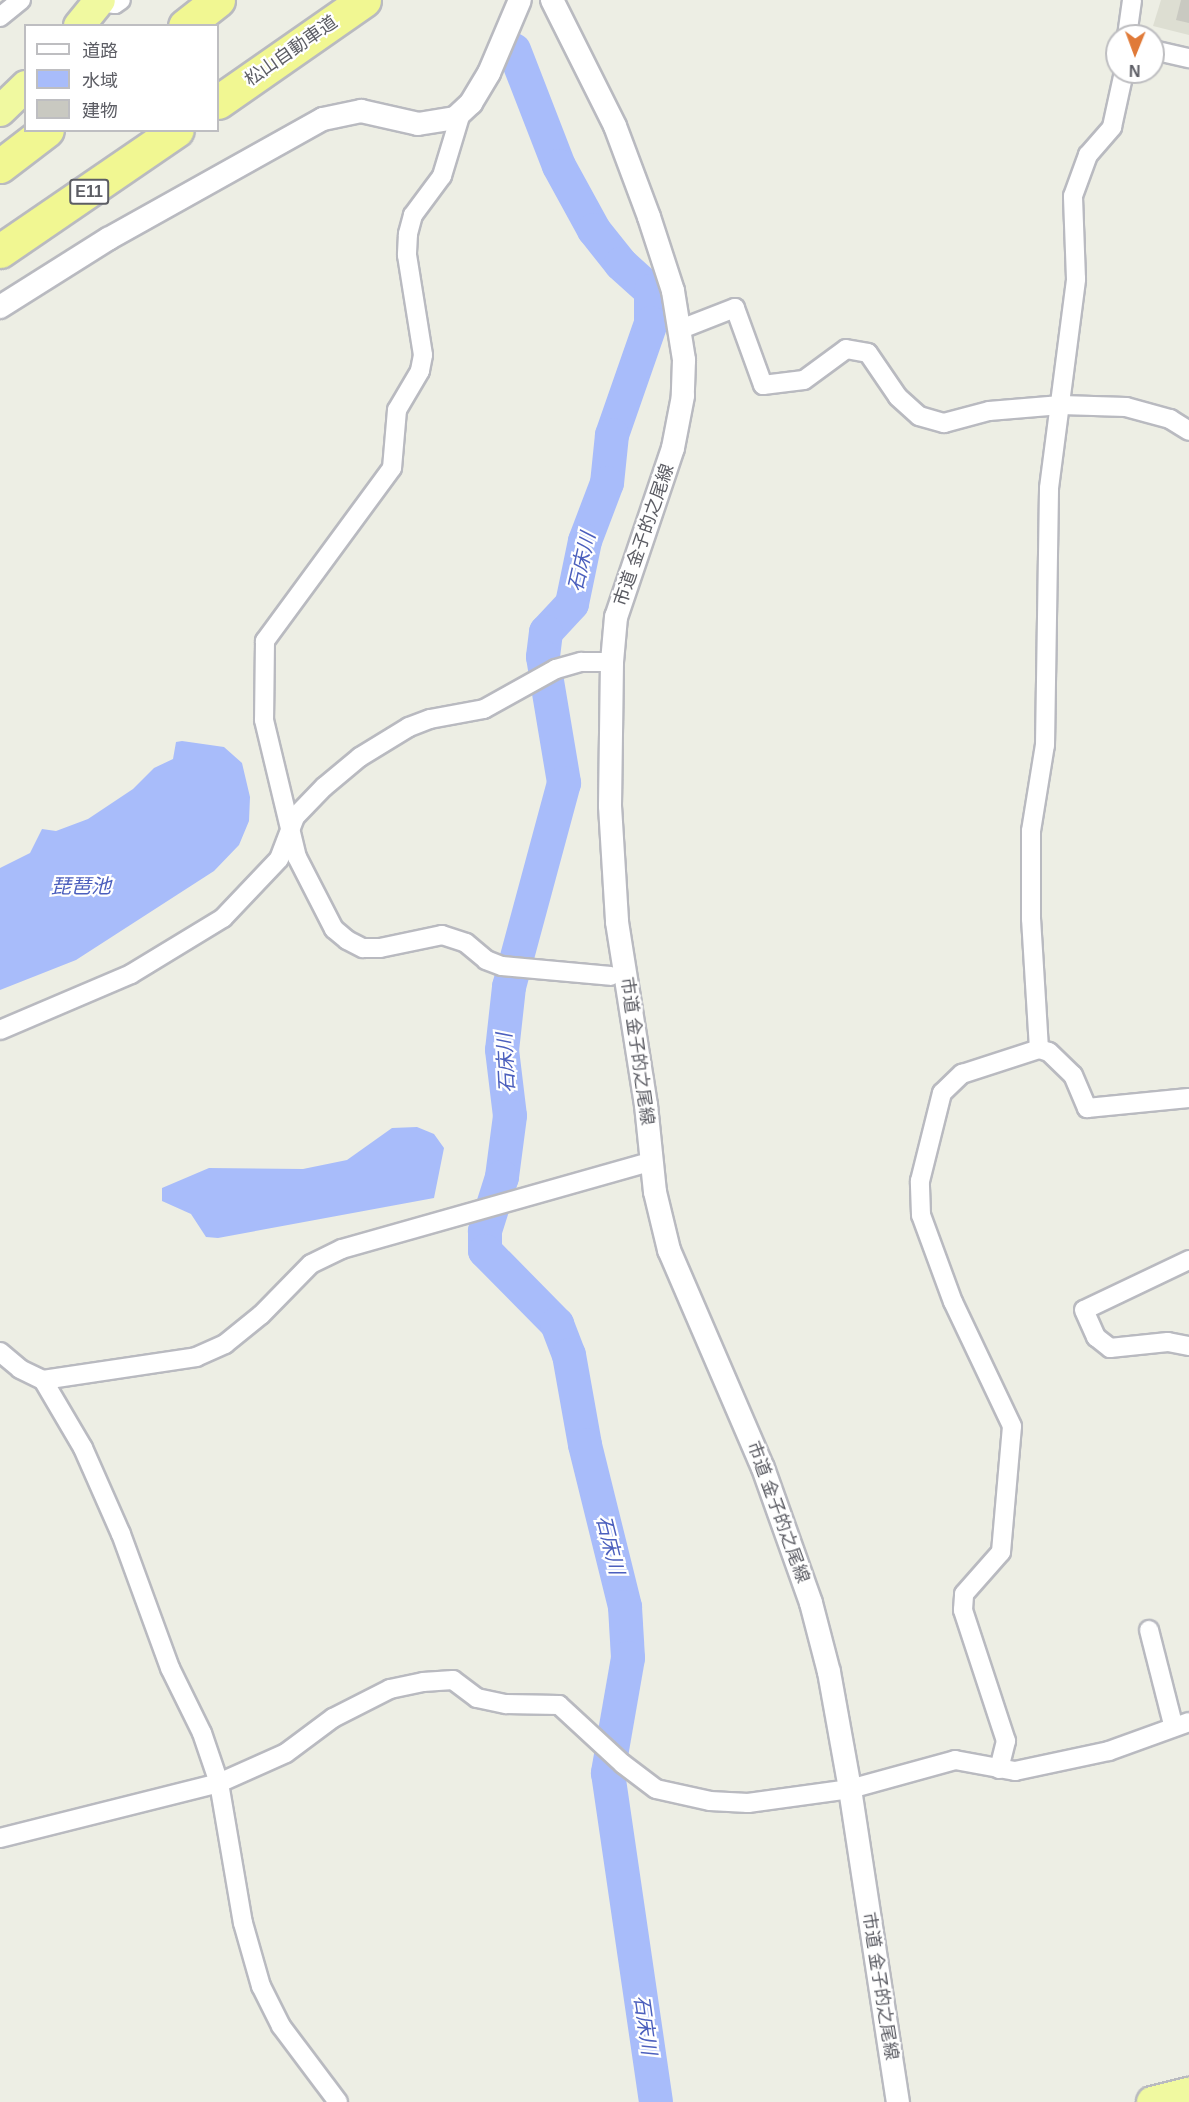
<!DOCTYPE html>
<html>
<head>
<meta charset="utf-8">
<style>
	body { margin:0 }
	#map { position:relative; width:1189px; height:2102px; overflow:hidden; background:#edeee4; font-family:Arial,"Noto Sans JP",sans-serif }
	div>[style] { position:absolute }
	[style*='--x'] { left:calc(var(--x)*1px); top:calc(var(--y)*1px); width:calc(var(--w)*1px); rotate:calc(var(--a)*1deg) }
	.education>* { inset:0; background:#ddded2 }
	.water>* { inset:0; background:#a8bcfa }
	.river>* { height:34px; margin:-17px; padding:0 17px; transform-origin:17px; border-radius:17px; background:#a8bcfa }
	.building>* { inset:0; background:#c9c9c1 }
	.roads { filter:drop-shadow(2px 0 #b9bac0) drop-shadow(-2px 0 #b9bac0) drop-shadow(0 2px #b9bac0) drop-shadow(0 -2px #b9bac0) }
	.minor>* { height:18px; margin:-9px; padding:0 9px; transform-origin:9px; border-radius:9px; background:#fff }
	.tertiary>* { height:22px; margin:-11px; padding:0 11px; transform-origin:11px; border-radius:11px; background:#fff }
	.trunk>* { height:30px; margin:-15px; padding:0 15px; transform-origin:15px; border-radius:15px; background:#f0f9a0 }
	.motorway>* { height:33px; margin:-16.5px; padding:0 16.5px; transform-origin:16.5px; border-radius:16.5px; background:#f1f792 }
	span { translate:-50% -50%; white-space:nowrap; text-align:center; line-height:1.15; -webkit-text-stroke:4.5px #fff; paint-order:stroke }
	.shield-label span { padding:2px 4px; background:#fff; border:2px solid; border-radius:4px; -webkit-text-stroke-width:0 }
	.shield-label { font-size:16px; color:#5c5d64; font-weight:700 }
	.street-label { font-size:18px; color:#5c5d64 }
	.water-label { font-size:20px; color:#4b5fbd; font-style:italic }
	.legend { position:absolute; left:24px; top:24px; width:195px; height:108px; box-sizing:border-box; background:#fff; border:2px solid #bebec1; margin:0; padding:8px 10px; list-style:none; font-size:18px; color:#5c5d64 }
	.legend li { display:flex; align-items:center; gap:12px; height:30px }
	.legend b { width:30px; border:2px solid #bebec1 }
	.north { position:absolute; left:1105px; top:24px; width:60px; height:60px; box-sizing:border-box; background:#fff; border:2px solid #bebec1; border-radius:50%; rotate:181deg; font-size:16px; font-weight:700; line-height:24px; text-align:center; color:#5c5d64 }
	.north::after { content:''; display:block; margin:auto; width:21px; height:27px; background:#e07a38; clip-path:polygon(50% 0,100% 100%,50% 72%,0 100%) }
</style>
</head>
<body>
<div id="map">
	<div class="education">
		<div style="clip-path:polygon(1161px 0,1189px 0,1189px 35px,1153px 26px)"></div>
	</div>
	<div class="water">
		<div style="clip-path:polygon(182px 741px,224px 747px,242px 763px,250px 797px,249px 821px,239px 845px,214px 871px,76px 960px,0 990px,0 868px,30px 853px,42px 829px,56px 831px,88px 819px,133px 789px,154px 768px,173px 759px,176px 742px)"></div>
		<div style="clip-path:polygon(417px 1127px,434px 1134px,444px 1148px,434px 1198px,218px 1238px,206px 1237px,191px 1214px,162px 1201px,162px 1188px,209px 1168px,303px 1169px,347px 1160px,392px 1128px)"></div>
	</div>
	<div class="river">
		<div style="--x:514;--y:50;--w:124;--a:68.8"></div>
		<div style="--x:559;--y:166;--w:73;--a:61.3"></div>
		<div style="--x:594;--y:230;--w:43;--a:51.5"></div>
		<div style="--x:621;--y:264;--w:40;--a:42"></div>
		<div style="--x:651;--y:291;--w:32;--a:90"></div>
		<div style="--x:651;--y:323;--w:119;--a:109.2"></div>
		<div style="--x:612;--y:435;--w:48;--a:95.9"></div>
		<div style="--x:607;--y:483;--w:62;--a:110.8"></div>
		<div style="--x:585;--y:541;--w:64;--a:101.7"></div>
		<div style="--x:572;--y:604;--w:38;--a:133"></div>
		<div style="--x:546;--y:632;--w:25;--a:97"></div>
		<div style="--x:543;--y:657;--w:128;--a:80.5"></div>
		<div style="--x:564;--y:783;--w:211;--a:105.1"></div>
		<div style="--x:509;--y:987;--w:63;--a:96.3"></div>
		<div style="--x:502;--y:1050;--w:66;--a:83.1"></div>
		<div style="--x:510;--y:1116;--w:62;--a:97.5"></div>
		<div style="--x:502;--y:1177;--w:57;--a:107.5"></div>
		<div style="--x:485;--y:1231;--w:20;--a:90"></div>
		<div style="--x:485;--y:1251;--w:103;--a:45.4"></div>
		<div style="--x:557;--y:1324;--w:33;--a:69"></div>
		<div style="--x:569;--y:1355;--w:91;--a:79.9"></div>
		<div style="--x:585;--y:1445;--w:167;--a:76.1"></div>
		<div style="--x:625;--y:1607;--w:51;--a:86.6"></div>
		<div style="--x:628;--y:1658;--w:117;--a:99.9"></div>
		<div style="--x:608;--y:1773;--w:332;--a:81.7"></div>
	</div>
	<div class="building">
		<div style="clip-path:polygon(1181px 0,1189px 0,1189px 23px,1176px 20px)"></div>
	</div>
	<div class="roads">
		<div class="minor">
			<div style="--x:99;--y:2;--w:16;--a:7"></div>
			<div style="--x:115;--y:4;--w:7;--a:-34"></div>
			<div style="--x:0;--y:17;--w:27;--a:-39"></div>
			<div style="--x:1127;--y:36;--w:36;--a:-82"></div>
			<div style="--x:1153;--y:50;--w:37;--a:13"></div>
			<div style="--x:461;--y:113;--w:66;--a:106.8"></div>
			<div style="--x:442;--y:176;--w:49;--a:126.6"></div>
			<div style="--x:413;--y:215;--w:20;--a:105"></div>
			<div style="--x:408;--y:234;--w:21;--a:93"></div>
			<div style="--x:407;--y:255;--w:101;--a:80.9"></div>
			<div style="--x:423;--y:355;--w:16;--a:101"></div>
			<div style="--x:420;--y:371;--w:45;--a:120.5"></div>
			<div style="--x:397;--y:410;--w:58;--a:94.9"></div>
			<div style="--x:392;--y:468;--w:215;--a:126.3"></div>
			<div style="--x:265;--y:641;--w:79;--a:90.7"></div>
			<div style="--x:264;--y:720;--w:141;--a:76.5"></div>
			<div style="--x:297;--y:857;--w:81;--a:62.8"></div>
			<div style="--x:334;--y:929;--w:17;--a:40"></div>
			<div style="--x:347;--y:940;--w:18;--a:27"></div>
			<div style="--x:363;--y:948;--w:17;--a:0"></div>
			<div style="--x:380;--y:948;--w:63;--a:-11.8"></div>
			<div style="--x:442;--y:935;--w:25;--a:18"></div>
			<div style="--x:466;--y:943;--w:26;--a:40"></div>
			<div style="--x:486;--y:960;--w:17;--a:21"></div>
			<div style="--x:502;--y:966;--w:109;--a:5.2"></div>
			<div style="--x:681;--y:329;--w:58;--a:-21.3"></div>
			<div style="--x:735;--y:308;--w:82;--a:70"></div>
			<div style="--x:763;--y:385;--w:41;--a:-7"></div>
			<div style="--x:804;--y:380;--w:52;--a:-36.4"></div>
			<div style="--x:846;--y:349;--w:22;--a:10"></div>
			<div style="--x:868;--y:353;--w:53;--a:55.7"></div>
			<div style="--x:898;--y:397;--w:28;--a:42"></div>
			<div style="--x:919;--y:416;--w:26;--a:16"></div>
			<div style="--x:944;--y:423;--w:47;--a:-14.9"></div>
			<div style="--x:989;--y:411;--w:72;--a:-4.8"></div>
			<div style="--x:1061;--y:405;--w:65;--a:1.8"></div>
			<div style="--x:1126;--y:407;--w:46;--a:15.3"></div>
			<div style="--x:1170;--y:419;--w:22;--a:32"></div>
			<div style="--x:0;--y:1030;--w:142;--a:-23.1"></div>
			<div style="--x:131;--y:974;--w:108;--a:-31.3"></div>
			<div style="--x:223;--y:918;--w:81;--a:-46.5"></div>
			<div style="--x:279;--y:859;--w:45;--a:-69.1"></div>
			<div style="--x:295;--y:817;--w:42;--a:-46"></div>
			<div style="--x:324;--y:787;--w:47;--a:-39.8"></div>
			<div style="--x:360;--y:757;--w:57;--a:-31.5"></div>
			<div style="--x:409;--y:727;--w:22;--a:-21"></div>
			<div style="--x:430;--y:719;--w:55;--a:-10.5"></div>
			<div style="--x:484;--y:709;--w:82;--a:-29.1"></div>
			<div style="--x:556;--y:669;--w:26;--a:-16"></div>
			<div style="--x:581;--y:662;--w:31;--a:0"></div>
			<div style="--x:1039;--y:1049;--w:130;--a:-93.5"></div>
			<div style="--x:1031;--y:919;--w:88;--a:-90"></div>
			<div style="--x:1031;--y:831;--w:87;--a:-80.8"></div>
			<div style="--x:1045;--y:745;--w:257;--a:-89.1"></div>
			<div style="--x:1049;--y:488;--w:211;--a:-82.6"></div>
			<div style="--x:1076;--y:279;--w:83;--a:-92.1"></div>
			<div style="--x:1073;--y:196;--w:44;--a:-69.9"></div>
			<div style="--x:1088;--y:155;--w:37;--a:-49"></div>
			<div style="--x:1112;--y:127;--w:56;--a:-77.7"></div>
			<div style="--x:1189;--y:1260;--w:116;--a:154.5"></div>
			<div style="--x:1084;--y:1310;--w:30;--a:66"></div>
			<div style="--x:1096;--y:1337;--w:18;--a:38"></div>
			<div style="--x:1110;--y:1348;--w:58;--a:-5.9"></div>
			<div style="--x:1168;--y:1342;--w:21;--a:11"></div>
			<div style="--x:0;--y:1352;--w:26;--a:40"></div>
			<div style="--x:20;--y:1369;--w:25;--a:26"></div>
			<div style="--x:43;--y:1380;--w:155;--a:-8.5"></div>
			<div style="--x:196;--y:1357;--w:32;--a:-24"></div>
			<div style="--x:225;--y:1344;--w:46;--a:-38.9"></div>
			<div style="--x:261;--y:1315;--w:71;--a:-45.6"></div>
			<div style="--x:311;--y:1264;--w:34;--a:-26"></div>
			<div style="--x:342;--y:1249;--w:322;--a:-15.8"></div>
			<div style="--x:43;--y:1380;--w:79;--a:59.5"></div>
			<div style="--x:83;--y:1448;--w:94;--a:66.2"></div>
			<div style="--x:121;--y:1534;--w:143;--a:69.9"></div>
			<div style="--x:170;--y:1668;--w:72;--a:63.8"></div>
			<div style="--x:202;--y:1733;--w:53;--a:71.2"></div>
			<div style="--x:219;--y:1783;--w:142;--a:80.3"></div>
			<div style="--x:243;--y:1923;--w:66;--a:74.1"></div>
			<div style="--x:261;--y:1986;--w:45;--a:63.4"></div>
			<div style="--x:281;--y:2026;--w:95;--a:53.1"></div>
			<div style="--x:1149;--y:1630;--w:97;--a:75.7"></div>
			<div style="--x:999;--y:1769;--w:29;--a:-76"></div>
			<div style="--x:1006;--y:1741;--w:138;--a:-108.2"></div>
			<div style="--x:963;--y:1610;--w:16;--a:-86"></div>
			<div style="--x:964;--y:1594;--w:56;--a:-48.6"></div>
			<div style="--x:1001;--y:1552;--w:126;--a:-85"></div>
			<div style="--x:1012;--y:1426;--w:137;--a:-115.4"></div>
			<div style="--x:953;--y:1302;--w:93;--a:-110.2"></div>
			<div style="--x:921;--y:1215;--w:34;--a:-92"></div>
			<div style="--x:920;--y:1181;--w:91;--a:-76"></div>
			<div style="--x:942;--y:1093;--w:28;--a:-44"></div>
			<div style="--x:962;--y:1074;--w:81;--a:-18"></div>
			<div style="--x:1039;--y:1049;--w:10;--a:17"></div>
			<div style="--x:1049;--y:1052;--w:33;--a:44"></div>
			<div style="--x:1073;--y:1075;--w:36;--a:67"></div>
			<div style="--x:1087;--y:1108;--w:102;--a:-5.6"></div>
			<div style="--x:0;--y:1838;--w:226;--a:-14.1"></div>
			<div style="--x:219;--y:1783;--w:73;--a:-24.1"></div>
			<div style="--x:286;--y:1753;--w:59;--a:-36.7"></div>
			<div style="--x:333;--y:1718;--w:64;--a:-27"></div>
			<div style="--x:390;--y:1689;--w:34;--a:-12"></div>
			<div style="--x:423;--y:1682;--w:30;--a:-4"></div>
			<div style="--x:453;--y:1680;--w:30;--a:37"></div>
			<div style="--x:477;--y:1698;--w:30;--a:12"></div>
			<div style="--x:506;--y:1704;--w:53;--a:1.1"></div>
			<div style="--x:559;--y:1705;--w:87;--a:42.7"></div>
			<div style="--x:623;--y:1764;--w:41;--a:37.1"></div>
			<div style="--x:656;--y:1789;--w:55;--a:12.5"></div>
			<div style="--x:710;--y:1801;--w:38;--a:3"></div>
			<div style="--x:748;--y:1803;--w:103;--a:-7.8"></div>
			<div style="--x:850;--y:1789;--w:109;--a:-15.4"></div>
			<div style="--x:955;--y:1760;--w:61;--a:10.4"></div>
			<div style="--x:1015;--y:1771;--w:96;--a:-12"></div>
			<div style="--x:1109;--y:1751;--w:85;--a:-19.9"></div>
		</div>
		<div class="tertiary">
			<div style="--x:552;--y:0;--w:141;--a:63.4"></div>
			<div style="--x:615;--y:126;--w:97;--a:69.5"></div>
			<div style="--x:649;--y:217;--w:78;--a:72"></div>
			<div style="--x:673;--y:291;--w:70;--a:80.9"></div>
			<div style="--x:684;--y:360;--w:36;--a:92"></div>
			<div style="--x:683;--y:396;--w:53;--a:100.9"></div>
			<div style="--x:673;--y:448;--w:178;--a:108.6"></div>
			<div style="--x:616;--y:617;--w:45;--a:95.1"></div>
			<div style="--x:612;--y:662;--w:144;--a:90.8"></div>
			<div style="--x:610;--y:806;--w:116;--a:86.5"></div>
			<div style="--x:617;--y:922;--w:185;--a:81"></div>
			<div style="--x:646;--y:1105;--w:87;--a:84.1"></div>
			<div style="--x:655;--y:1192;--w:60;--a:76.4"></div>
			<div style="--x:669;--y:1250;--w:237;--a:66.7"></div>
			<div style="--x:763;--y:1468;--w:143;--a:70.4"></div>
			<div style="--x:811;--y:1603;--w:71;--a:75.4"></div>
			<div style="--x:829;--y:1672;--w:119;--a:79.8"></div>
			<div style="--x:850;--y:1789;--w:317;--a:81.3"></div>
			<div style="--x:0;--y:307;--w:128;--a:-32.2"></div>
			<div style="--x:108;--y:239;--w:246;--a:-29.2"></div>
			<div style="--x:323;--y:119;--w:39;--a:-12"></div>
			<div style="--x:361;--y:111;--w:58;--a:12.8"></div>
			<div style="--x:418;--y:124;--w:37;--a:-9"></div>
			<div style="--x:455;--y:118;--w:22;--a:-43"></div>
			<div style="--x:471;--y:103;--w:35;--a:-59"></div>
			<div style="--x:489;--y:73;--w:79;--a:-67"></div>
		</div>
		<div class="trunk">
			<div style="--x:79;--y:26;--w:33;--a:-51"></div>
			<div style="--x:0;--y:111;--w:36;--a:-44"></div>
			<div style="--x:1152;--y:2102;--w:38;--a:-14"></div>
		</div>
		<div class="motorway">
			<div style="--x:185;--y:26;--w:42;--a:-38.2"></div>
			<div style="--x:218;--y:102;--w:178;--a:-34.9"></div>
			<div style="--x:0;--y:166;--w:59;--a:-37.5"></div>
			<div style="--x:0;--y:251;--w:214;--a:-34.4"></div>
		</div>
	</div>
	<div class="shield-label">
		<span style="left:89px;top:192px">E11</span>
	</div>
	<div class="street-label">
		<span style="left:291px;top:51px;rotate:-35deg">松山自動車道</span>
		<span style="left:644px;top:535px;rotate:-71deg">市道 金子的之尾線</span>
		<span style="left:637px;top:1051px;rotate:82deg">市道 金子的之尾線</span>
		<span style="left:778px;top:1512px;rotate:70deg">市道 金子的之尾線</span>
		<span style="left:880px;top:1986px;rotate:81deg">市道 金子的之尾線</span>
	</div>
	<div class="water-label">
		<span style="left:582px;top:562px;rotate:-77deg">石床川</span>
		<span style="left:81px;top:886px">琵琶池</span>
		<span style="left:506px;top:1063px;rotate:-93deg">石床川</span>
		<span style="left:610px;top:1545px;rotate:76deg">石床川</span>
		<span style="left:645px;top:2025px;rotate:82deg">石床川</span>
	</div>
	<ul class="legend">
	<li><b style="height:8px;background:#fff"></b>道路</li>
	<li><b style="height:16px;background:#a8bcfa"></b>水域</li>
	<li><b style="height:16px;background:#c9c9c1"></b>建物</li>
	</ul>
	<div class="north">N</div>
</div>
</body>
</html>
